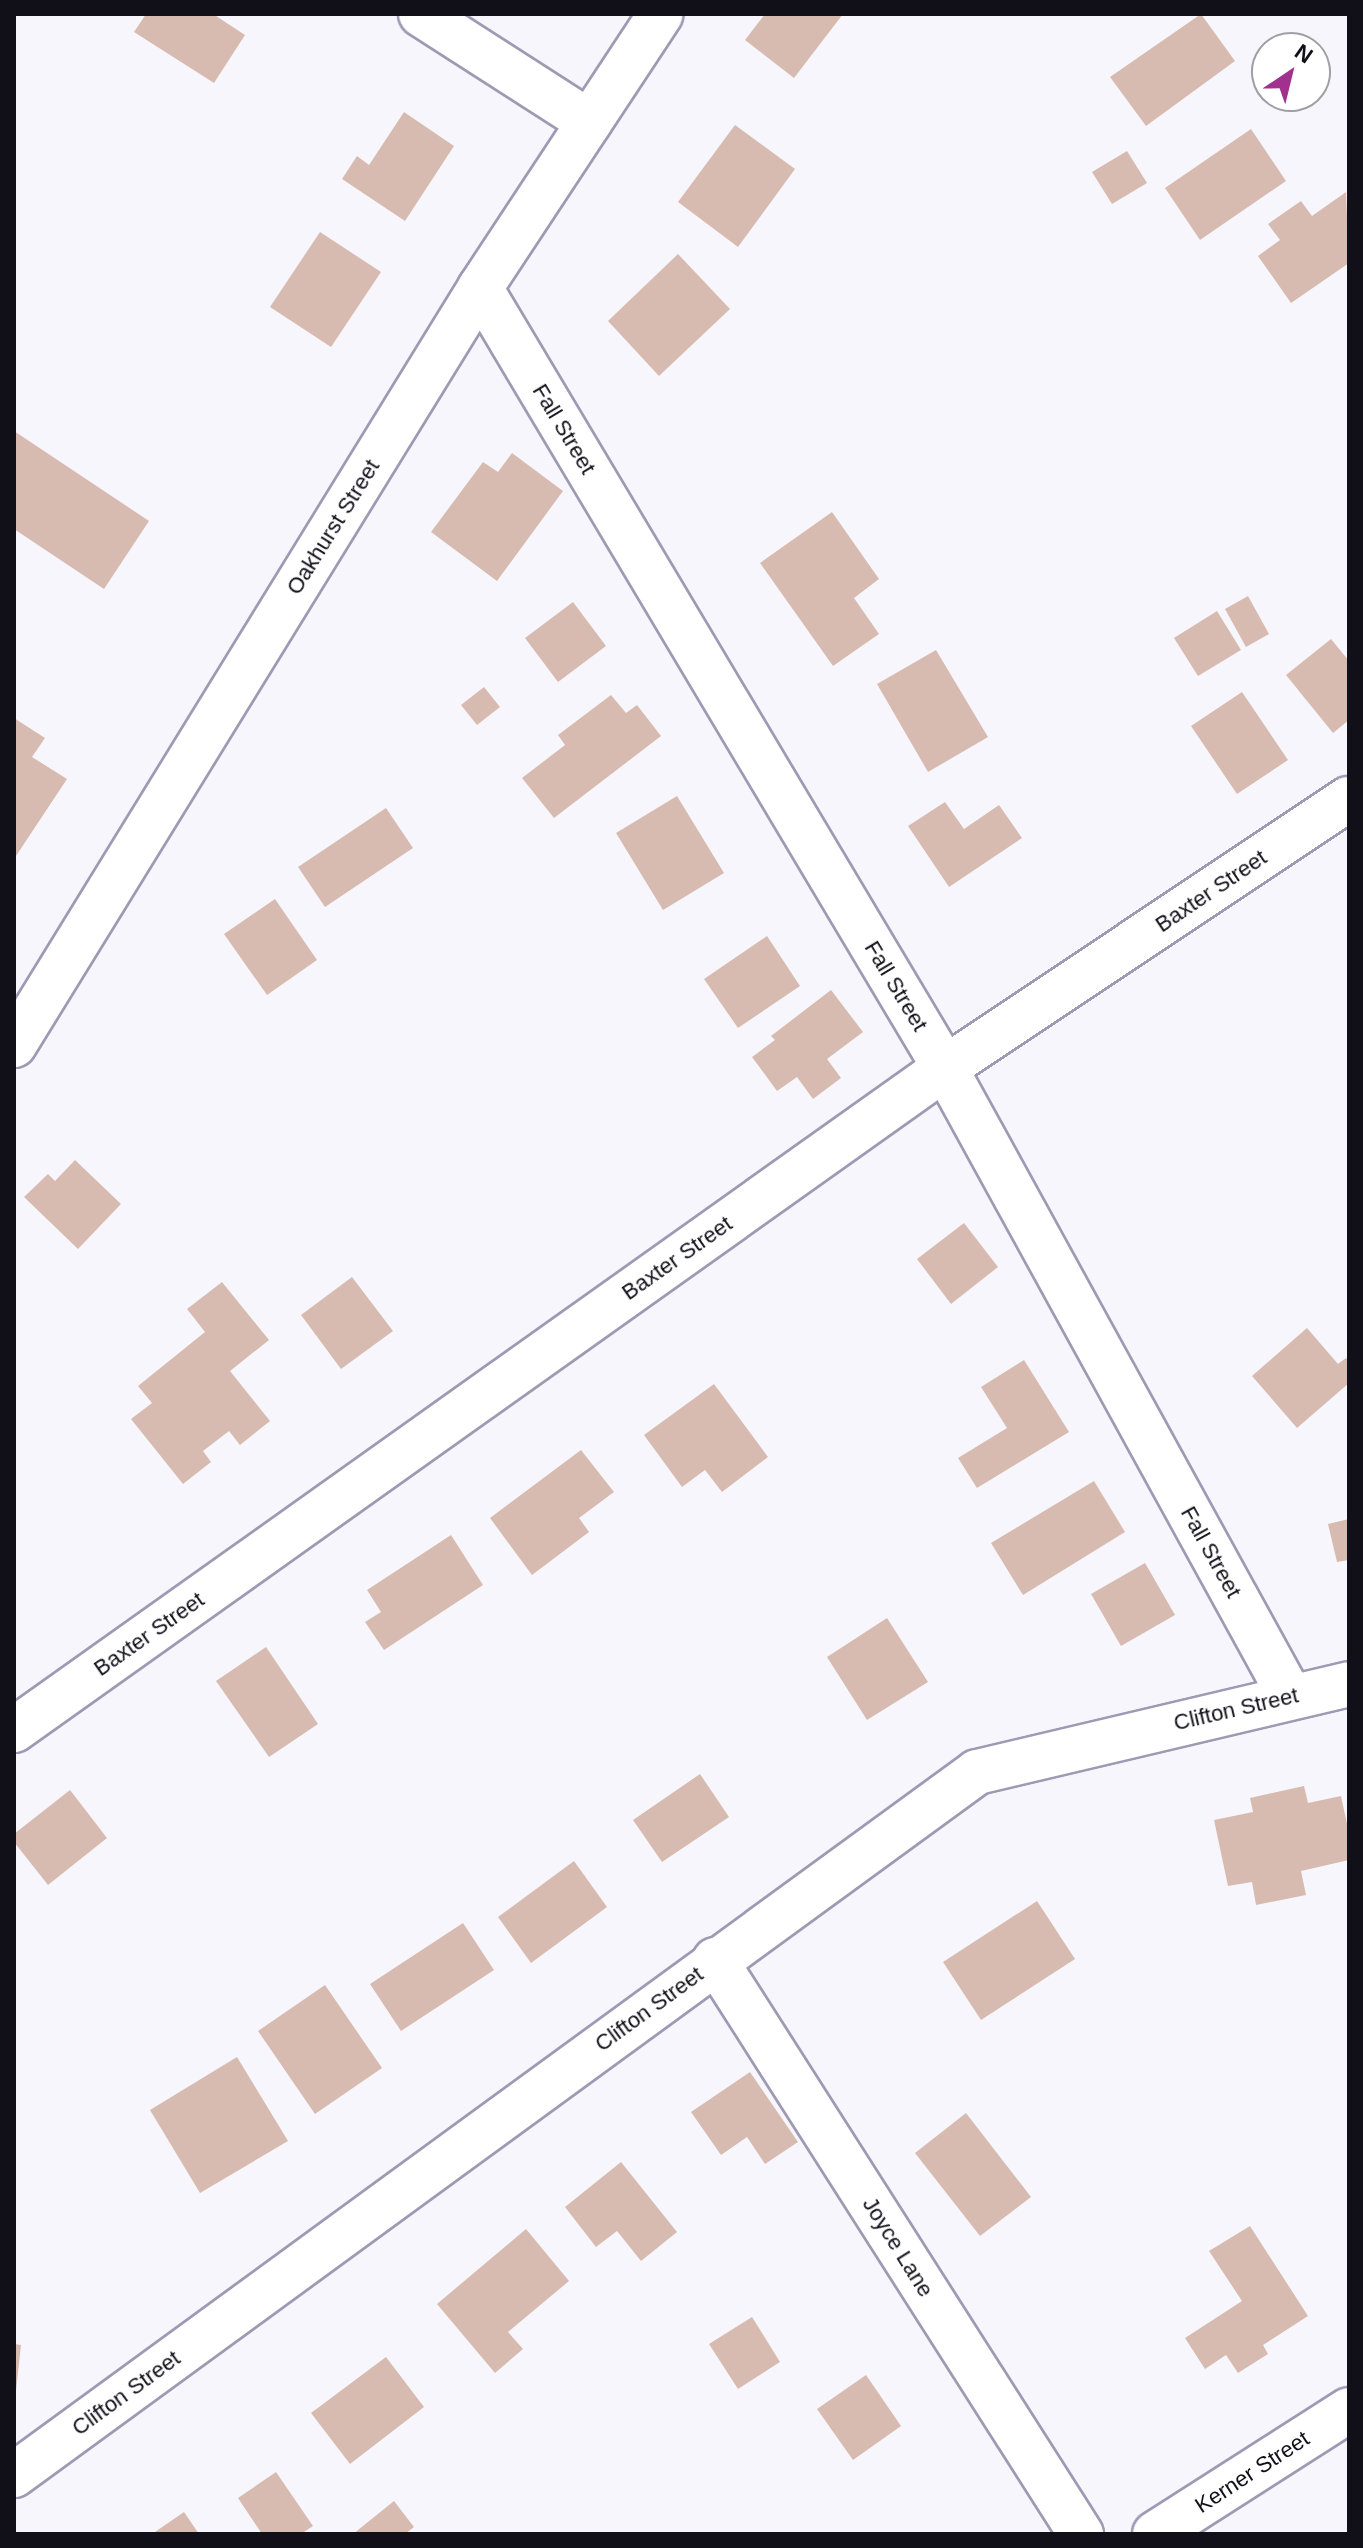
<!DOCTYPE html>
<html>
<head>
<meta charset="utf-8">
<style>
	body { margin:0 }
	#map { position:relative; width:1363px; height:2548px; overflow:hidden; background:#f7f6fc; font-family:Arial,sans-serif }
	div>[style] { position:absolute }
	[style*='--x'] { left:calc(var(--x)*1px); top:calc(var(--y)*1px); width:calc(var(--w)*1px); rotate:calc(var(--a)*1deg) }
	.building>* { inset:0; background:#d8bbb0 }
	.roads { filter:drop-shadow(2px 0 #9e9ab3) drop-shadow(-2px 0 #9e9ab3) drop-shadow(0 2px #9e9ab3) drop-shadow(0 -2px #9e9ab3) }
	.street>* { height:44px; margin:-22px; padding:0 22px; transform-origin:22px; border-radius:22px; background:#fff }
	span { translate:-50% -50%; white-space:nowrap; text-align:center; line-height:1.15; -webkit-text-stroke:6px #fff; paint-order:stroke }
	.street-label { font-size:22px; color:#110f18 }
	.frame { position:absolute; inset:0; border:16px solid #110f18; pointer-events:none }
	.north { position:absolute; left:1251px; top:32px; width:80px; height:80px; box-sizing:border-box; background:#fff; border:2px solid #a09fa3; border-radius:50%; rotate:35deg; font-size:22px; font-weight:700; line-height:32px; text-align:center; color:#110f18 }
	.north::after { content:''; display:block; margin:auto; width:28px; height:36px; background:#a0318f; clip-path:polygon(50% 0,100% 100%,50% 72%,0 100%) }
</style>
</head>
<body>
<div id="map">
	<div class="building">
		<div style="clip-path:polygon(146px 14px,213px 14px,245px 35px,214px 83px,134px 32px)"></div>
		<div style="clip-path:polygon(765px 14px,843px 14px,794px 78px,745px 40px)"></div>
		<div style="clip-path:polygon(1201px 14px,1235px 61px,1146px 126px,1110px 77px)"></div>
		<div style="clip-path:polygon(404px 112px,454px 146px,405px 221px,342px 179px,357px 156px,369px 165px)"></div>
		<div style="clip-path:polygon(735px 125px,795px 169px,738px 247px,678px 202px)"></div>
		<div style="clip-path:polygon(1251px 129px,1286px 181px,1200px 240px,1165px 188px)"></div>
		<div style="clip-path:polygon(1127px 151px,1147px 183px,1112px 204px,1092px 172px)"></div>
		<div style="clip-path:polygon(1346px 192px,1349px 263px,1291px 303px,1258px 256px,1280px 240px,1268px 224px,1301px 201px,1312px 216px)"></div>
		<div style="clip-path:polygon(320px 232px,381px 272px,331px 347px,270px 307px)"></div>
		<div style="clip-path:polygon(678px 254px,730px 309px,659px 376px,608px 321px)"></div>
		<div style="clip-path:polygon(14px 431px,149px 521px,104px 589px,14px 529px)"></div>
		<div style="clip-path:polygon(512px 453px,563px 491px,497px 581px,431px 532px,483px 462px,498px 472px)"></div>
		<div style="clip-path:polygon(832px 512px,879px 579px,854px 598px,879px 634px,833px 666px,760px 563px)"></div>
		<div style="clip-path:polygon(1248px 596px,1269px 634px,1246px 647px,1225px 609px)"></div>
		<div style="clip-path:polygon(573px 602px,606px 646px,558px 682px,525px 638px)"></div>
		<div style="clip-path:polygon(1217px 611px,1241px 650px,1198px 676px,1174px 638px)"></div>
		<div style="clip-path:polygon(1331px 639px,1349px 661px,1349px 720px,1333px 733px,1286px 675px)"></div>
		<div style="clip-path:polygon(936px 650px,988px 737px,928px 772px,877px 684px)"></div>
		<div style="clip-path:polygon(484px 687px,500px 707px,477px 725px,461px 705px)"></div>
		<div style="clip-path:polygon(1242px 692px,1288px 760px,1237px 794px,1191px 726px)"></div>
		<div style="clip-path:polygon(611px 695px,626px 713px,637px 705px,661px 736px,554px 818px,522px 778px,565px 745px,558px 735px)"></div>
		<div style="clip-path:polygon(14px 718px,45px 738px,32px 757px,67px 779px,14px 859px)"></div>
		<div style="clip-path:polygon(677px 796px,724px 873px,663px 910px,616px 833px)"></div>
		<div style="clip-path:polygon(945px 802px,964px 829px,999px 805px,1022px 838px,949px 887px,908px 826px)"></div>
		<div style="clip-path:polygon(386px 808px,413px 848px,325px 907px,298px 867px)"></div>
		<div style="clip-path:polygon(275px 899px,317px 960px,267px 995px,224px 934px)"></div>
		<div style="clip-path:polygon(767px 936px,800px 986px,738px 1028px,704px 979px)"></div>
		<div style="clip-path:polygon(831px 990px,863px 1032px,827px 1059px,841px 1078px,813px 1099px,797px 1077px,777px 1091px,752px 1057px,775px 1040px,771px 1036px)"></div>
		<div style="clip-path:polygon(75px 1160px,121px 1204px,78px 1249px,24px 1197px,48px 1174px,55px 1181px)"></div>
		<div style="clip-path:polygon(964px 1223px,998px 1267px,951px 1304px,917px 1259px)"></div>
		<div style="clip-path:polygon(352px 1277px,393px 1331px,341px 1369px,301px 1315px)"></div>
		<div style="clip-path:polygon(222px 1282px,269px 1340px,230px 1371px,270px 1421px,240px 1445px,229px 1431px,203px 1451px,211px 1462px,183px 1484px,131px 1419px,152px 1403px,138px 1386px,205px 1332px,187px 1309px)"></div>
		<div style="clip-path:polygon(1307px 1328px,1338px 1364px,1346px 1358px,1349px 1361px,1349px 1383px,1297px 1428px,1252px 1376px)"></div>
		<div style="clip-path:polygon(1024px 1360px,1069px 1432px,977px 1488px,958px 1458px,1007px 1428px,981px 1387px)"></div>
		<div style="clip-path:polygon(714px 1384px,768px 1457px,722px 1492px,705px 1470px,682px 1487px,644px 1435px)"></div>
		<div style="clip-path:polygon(581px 1450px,614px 1492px,579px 1518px,589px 1532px,532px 1575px,490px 1518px)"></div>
		<div style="clip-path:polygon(1094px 1481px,1125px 1532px,1023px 1595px,991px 1543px)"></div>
		<div style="clip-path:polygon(1349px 1519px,1349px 1560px,1337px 1562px,1328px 1524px)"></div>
		<div style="clip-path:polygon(451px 1535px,483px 1585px,384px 1650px,365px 1622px,381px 1612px,367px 1590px)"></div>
		<div style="clip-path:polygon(1145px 1563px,1175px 1615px,1121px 1646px,1091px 1594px)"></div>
		<div style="clip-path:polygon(887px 1618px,928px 1682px,867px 1720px,827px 1657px)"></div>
		<div style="clip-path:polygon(266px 1647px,318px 1724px,269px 1757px,216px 1681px)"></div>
		<div style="clip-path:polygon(700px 1774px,729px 1817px,662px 1862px,633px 1820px)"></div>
		<div style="clip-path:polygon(1304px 1786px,1308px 1803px,1341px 1796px,1349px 1833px,1349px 1860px,1301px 1871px,1306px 1895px,1256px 1905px,1252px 1882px,1228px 1886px,1214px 1820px,1253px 1812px,1250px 1798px)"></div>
		<div style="clip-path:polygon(70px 1790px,107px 1838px,48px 1885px,14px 1842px,14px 1834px)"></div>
		<div style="clip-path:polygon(574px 1861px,607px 1907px,531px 1963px,498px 1917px)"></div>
		<div style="clip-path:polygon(1037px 1901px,1075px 1959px,981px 2020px,943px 1962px)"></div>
		<div style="clip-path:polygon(463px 1923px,494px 1970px,401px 2031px,370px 1984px)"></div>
		<div style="clip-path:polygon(325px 1985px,382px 2068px,315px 2114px,258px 2031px)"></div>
		<div style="clip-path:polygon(237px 2057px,288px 2141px,200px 2193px,150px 2110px)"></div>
		<div style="clip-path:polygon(750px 2072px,798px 2142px,765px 2164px,747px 2137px,721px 2155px,691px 2112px)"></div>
		<div style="clip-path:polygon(966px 2113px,1031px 2197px,980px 2236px,915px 2153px)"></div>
		<div style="clip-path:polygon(621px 2162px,677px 2232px,641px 2261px,617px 2231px,596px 2247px,565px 2207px)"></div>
		<div style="clip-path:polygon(1250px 2226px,1308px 2316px,1263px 2345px,1268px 2354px,1238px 2373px,1226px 2355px,1205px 2369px,1185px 2338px,1242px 2301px,1209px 2251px)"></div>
		<div style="clip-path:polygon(526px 2229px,569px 2281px,508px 2332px,523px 2349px,495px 2373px,437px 2304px)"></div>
		<div style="clip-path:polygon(752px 2317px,780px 2362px,738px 2389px,709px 2344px)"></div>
		<div style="clip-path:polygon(14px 2344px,21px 2345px,16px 2391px,14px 2391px)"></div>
		<div style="clip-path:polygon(386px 2357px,424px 2407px,350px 2464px,311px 2413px)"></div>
		<div style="clip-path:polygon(866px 2375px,901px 2426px,853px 2460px,817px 2409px)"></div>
		<div style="clip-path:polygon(276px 2472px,313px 2526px,301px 2534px,262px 2534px,238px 2498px)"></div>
		<div style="clip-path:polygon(394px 2501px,414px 2527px,405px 2534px,353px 2534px)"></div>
		<div style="clip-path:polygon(184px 2512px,199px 2534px,152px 2534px)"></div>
	</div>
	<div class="roads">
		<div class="street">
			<div style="--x:421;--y:14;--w:200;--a:32.7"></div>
			<div style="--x:480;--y:288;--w:908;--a:59.2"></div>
			<div style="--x:945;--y:1068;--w:717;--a:61.22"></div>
			<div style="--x:14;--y:1045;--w:889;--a:-58.38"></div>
			<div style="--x:480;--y:288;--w:328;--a:-56.6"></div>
			<div style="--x:14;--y:1730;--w:1142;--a:-35.42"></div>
			<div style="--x:945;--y:1068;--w:485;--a:-33.7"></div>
			<div style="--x:715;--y:1960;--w:681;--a:57.48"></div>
			<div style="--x:14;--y:2475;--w:1192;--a:-36.13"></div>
			<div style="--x:977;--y:1772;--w:382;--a:-13.3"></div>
			<div style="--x:1155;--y:2534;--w:230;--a:-32.6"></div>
		</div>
	</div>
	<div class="street-label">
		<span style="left:564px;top:429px;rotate:59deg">Fall Street</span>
		<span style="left:333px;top:527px;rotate:-58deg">Oakhurst Street</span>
		<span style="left:1211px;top:891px;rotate:-34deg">Baxter Street</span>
		<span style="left:896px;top:986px;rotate:59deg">Fall Street</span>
		<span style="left:677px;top:1258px;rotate:-35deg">Baxter Street</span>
		<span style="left:1211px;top:1552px;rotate:61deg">Fall Street</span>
		<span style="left:149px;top:1634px;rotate:-35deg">Baxter Street</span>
		<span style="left:1236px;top:1709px;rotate:-13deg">Clifton Street</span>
		<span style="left:649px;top:2009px;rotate:-36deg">Clifton Street</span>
		<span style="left:898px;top:2247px;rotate:58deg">Joyce Lane</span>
		<span style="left:126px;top:2393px;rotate:-36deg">Clifton Street</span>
		<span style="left:1252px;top:2472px;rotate:-33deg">Kerner Street</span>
	</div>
	<div class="frame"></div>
	<div class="north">N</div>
</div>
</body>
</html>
